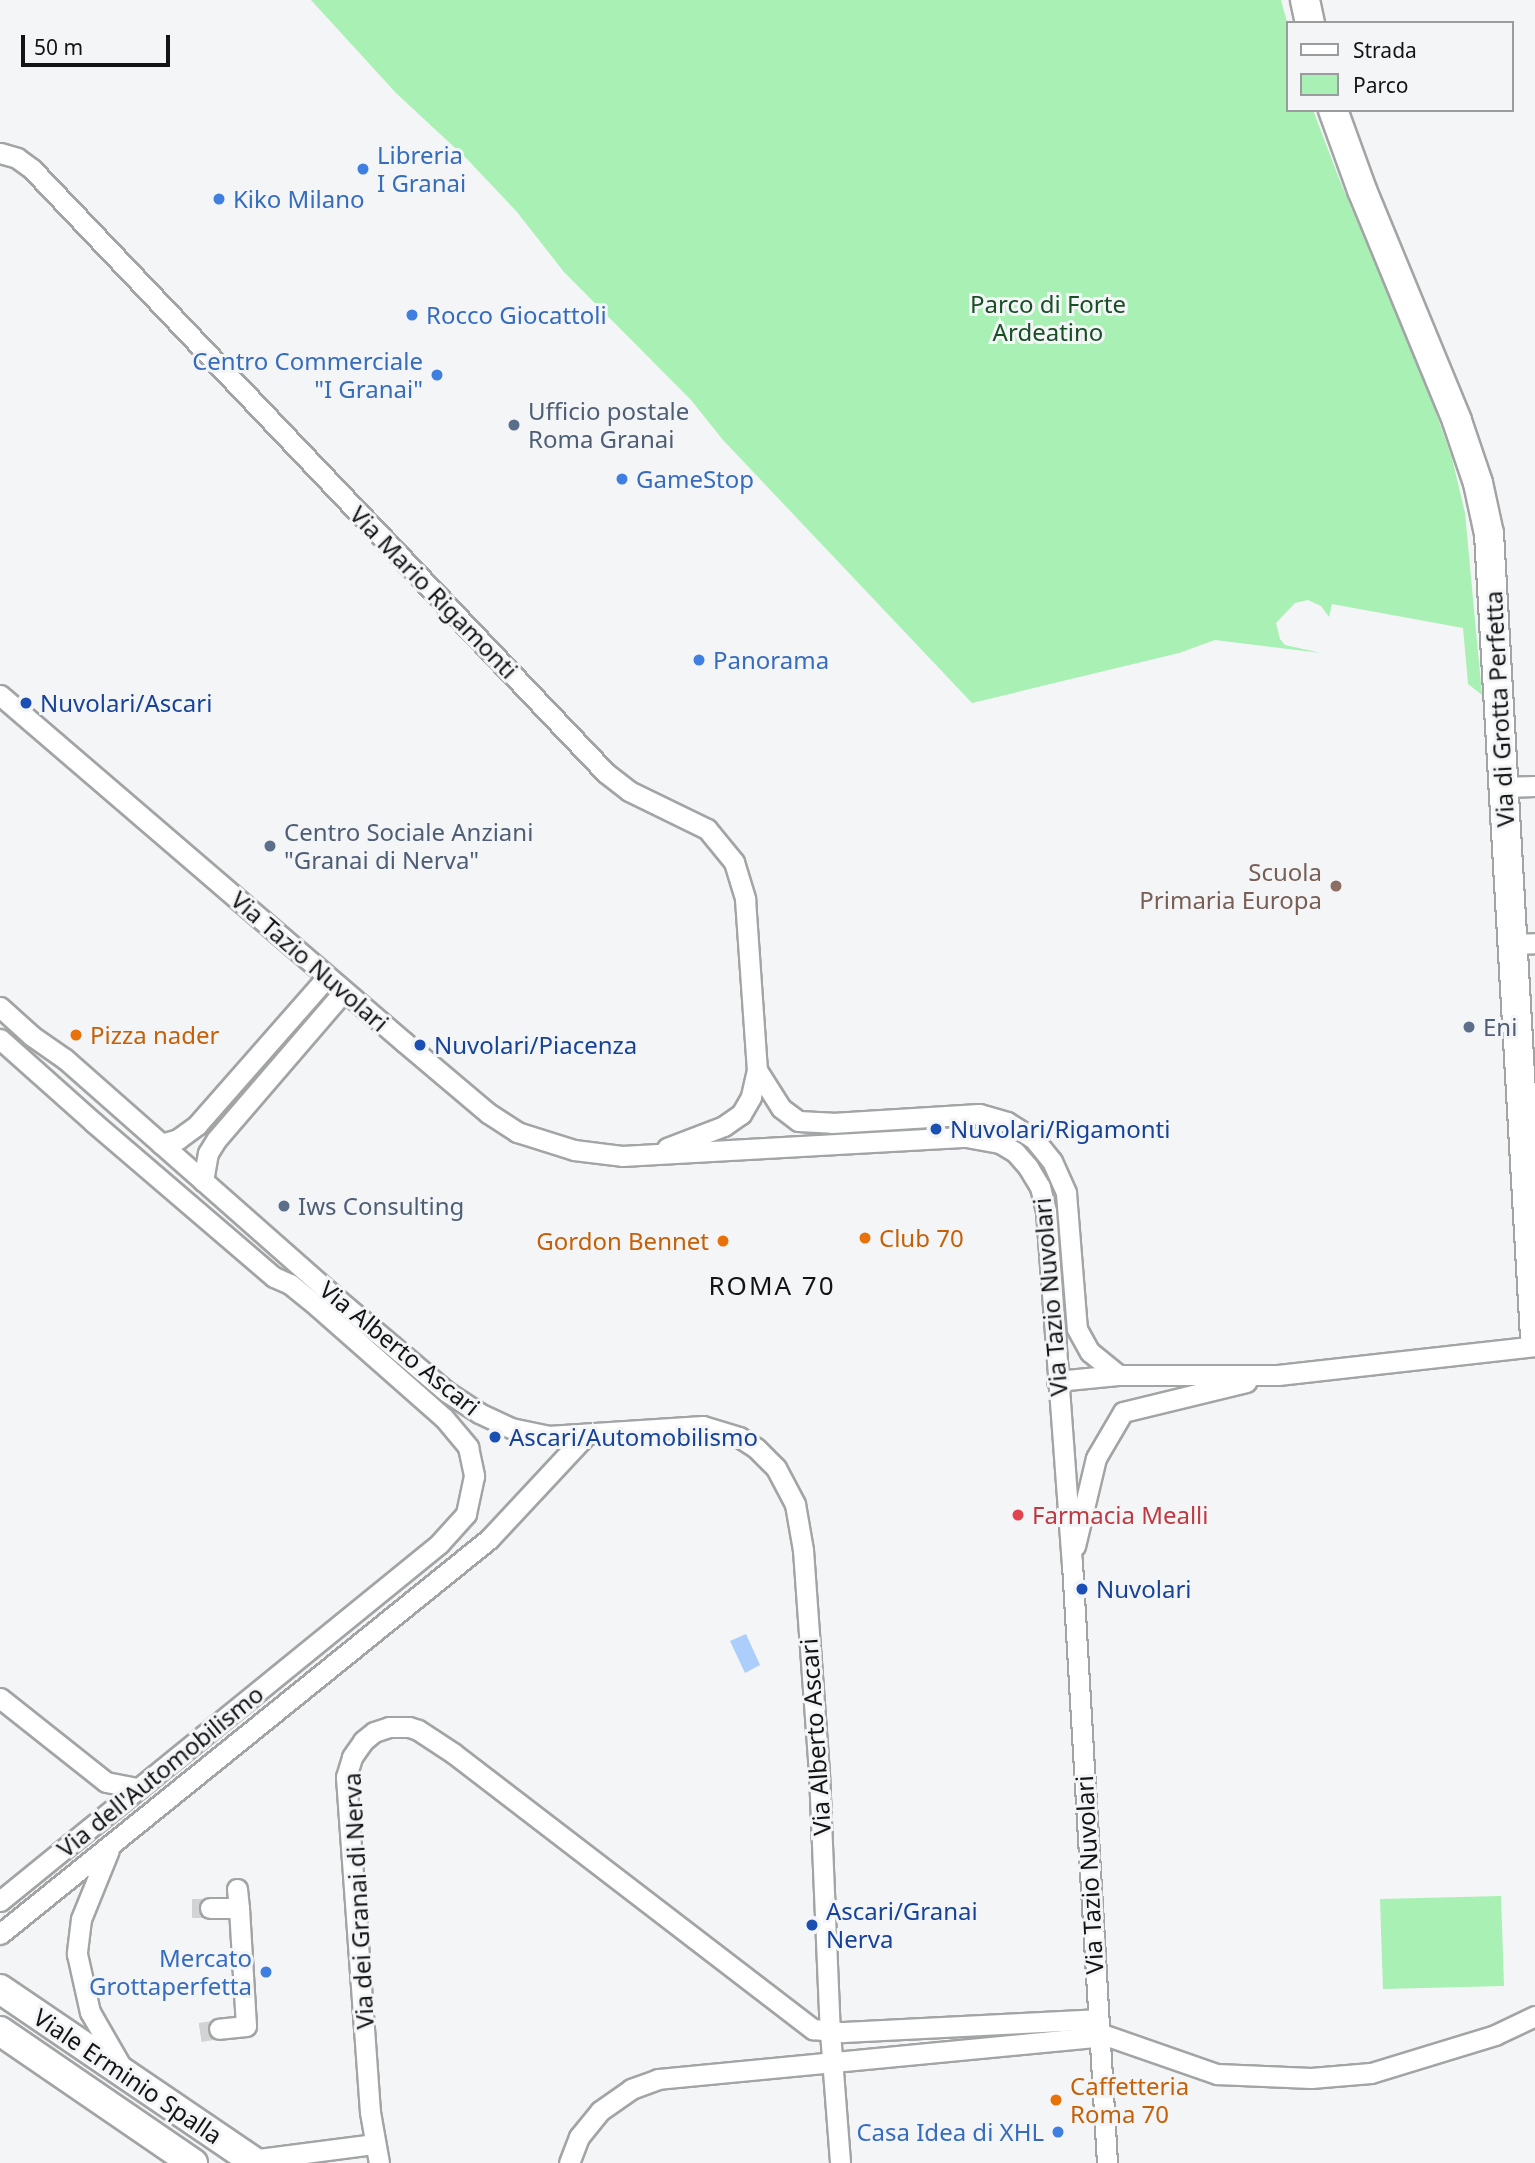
<!DOCTYPE html>
<html>
<head>
<meta charset="utf-8">
<style>
	body { margin:0 }
	#map { position:relative; width:1535px; height:2163px; overflow:hidden; background:#f4f5f7; font-family:"Noto Sans",sans-serif }
	div>[style] { position:absolute }
	[style*='--x'] { left:calc(var(--x)*1px); top:calc(var(--y)*1px); width:calc(var(--w)*1px); rotate:calc(var(--a)*1deg) }
	.green>* { inset:0; background:#a8f0b3 }
	.water>* { inset:0; background:#abcefa }
	.street-tunnel>* { height:19px; margin-top:-9.5px; transform-origin:0; background:repeating-linear-gradient(90deg,#d2d3d5 0 19px,transparent 0 29px) }
	.roads { filter:drop-shadow(2px 0 #a2a4a5) drop-shadow(-2px 0 #a2a4a5) drop-shadow(0 2px #a2a4a5) drop-shadow(0 -2px #a2a4a5) }
	.street>* { height:19px; margin:-9.5px; padding:0 9.5px; transform-origin:9.5px; border-radius:9.5px; background:#fff }
	.secondary>* { height:28px; margin:-14px; padding:0 14px; transform-origin:14px; border-radius:14px; background:#fff }
	.dots>* { width:19px; height:19px; translate:-50% -50%; box-sizing:border-box; border:4px solid #f4f5f7; border-radius:50% }
	span { translate:-50% -50%; white-space:nowrap; text-align:center; line-height:1.15; -webkit-text-stroke:6px #f4f5f7; paint-order:stroke }
	.shop-label { font-size:24px; color:#366cbe }
	.left { translate:0 -50%; text-align:left }
	.right { translate:-100% -50%; text-align:right }
	.park-label { font-size:24px; color:#184f25 }
	.service-label { font-size:24px; color:#4e5e75 }
	.street-label { font-size:24px; color:#141415 }
	.transit-label { font-size:24px; color:#164399 }
	.education-label { font-size:24px; color:#785e54 }
	.food-label { font-size:24px; color:#c56008 }
	.health-label { font-size:24px; color:#be3a42 }
	.neighbourhood-label { font-size:26px; color:#141415; letter-spacing:2px }
	.legend { position:absolute; left:1286px; top:21px; width:228px; height:91px; box-sizing:border-box; background:#f4f5f7; border:2px solid #9a9b9d; margin:0; padding:9px 12px; list-style:none; font-size:21px; color:#141415 }
	.legend li { display:flex; align-items:center; gap:14px; height:35px }
	.legend b { width:35px; border:2px solid #9a9b9d }
	.scale { position:absolute; left:21px; top:35px; width:149px; height:32px; box-sizing:border-box; border:4px solid #141415; border-top:0; padding-left:9px; font-size:21px; line-height:24px; white-space:nowrap; color:#141415; -webkit-text-stroke:5px #f4f5f7; paint-order:stroke }
</style>
</head>
<body>
<div id="map">
	<div class="green">
		<div style="clip-path:polygon(311px 0,1281px 0,1288px 26px,1288px 110px,1313px 110px,1340px 181px,1424px 379px,1452px 458px,1465px 513px,1482px 695px,1468px 684px,1463px 628px,1332px 604px,1329px 617px,1321px 606px,1308px 600px,1295px 603px,1276px 623px,1280px 639px,1285px 645px,1321px 653px,1215px 640px,1179px 653px,972px 703px,723px 440px,691px 400px,564px 272px,517px 212px,467px 159px,396px 93px)"></div>
		<div style="clip-path:polygon(1501px 1896px,1504px 1986px,1383px 1989px,1380px 1899px)"></div>
	</div>
	<div class="water">
		<div style="clip-path:polygon(746px 1634px,760px 1665px,745px 1673px,730px 1641px)"></div>
	</div>
	<div class="street-tunnel">
		<div style="--x:192;--y:1908;--w:18;--a:0"></div>
		<div style="--x:200;--y:2032;--w:19;--a:-9"></div>
	</div>
	<div class="roads">
		<div class="street">
			<div style="--x:0;--y:153;--w:18;--a:16"></div>
			<div style="--x:17;--y:158;--w:19;--a:36"></div>
			<div style="--x:32;--y:169;--w:833;--a:46.46"></div>
			<div style="--x:606;--y:773;--w:29;--a:38"></div>
			<div style="--x:629;--y:791;--w:87;--a:26"></div>
			<div style="--x:707;--y:829;--w:43;--a:50.7"></div>
			<div style="--x:734;--y:862;--w:39;--a:73"></div>
			<div style="--x:745;--y:899;--w:171;--a:86"></div>
			<div style="--x:757;--y:1070;--w:28;--a:103"></div>
			<div style="--x:751;--y:1097;--w:20;--a:120"></div>
			<div style="--x:741;--y:1114;--w:21;--a:145"></div>
			<div style="--x:724;--y:1126;--w:61;--a:158.9"></div>
			<div style="--x:0;--y:695;--w:533;--a:40.66"></div>
			<div style="--x:404;--y:1042;--w:110;--a:40.2"></div>
			<div style="--x:488;--y:1113;--w:35;--a:33"></div>
			<div style="--x:517;--y:1132;--w:60;--a:17.5"></div>
			<div style="--x:574;--y:1150;--w:48;--a:7.1"></div>
			<div style="--x:622;--y:1156;--w:345;--a:-3.2"></div>
			<div style="--x:966;--y:1137;--w:35;--a:10"></div>
			<div style="--x:1000;--y:1143;--w:17;--a:31"></div>
			<div style="--x:1015;--y:1152;--w:20;--a:49"></div>
			<div style="--x:1028;--y:1167;--w:23;--a:59"></div>
			<div style="--x:1040;--y:1187;--w:25;--a:76"></div>
			<div style="--x:1046;--y:1211;--w:353;--a:85.8"></div>
			<div style="--x:1072;--y:1563;--w:601;--a:86.66"></div>
			<div style="--x:1503;--y:787;--w:32;--a:-2"></div>
			<div style="--x:1512;--y:944;--w:23;--a:-2"></div>
			<div style="--x:0;--y:1007;--w:43;--a:42.2"></div>
			<div style="--x:32;--y:1036;--w:40;--a:34.9"></div>
			<div style="--x:65;--y:1059;--w:352;--a:41.4"></div>
			<div style="--x:329;--y:1292;--w:155;--a:40.3"></div>
			<div style="--x:447;--y:1392;--w:38;--a:33"></div>
			<div style="--x:479;--y:1413;--w:35;--a:25"></div>
			<div style="--x:511;--y:1428;--w:38;--a:12"></div>
			<div style="--x:548;--y:1436;--w:155;--a:-3.7"></div>
			<div style="--x:703;--y:1426;--w:38;--a:17"></div>
			<div style="--x:739;--y:1437;--w:20;--a:33"></div>
			<div style="--x:756;--y:1448;--w:28;--a:45"></div>
			<div style="--x:776;--y:1468;--w:41;--a:62.2"></div>
			<div style="--x:795;--y:1504;--w:47;--a:80.1"></div>
			<div style="--x:803;--y:1550;--w:224;--a:85.9"></div>
			<div style="--x:819;--y:1773;--w:259;--a:87.6"></div>
			<div style="--x:830;--y:2032;--w:131;--a:85.6"></div>
			<div style="--x:0;--y:1039;--w:125;--a:41.7"></div>
			<div style="--x:93;--y:1122;--w:238;--a:40.6"></div>
			<div style="--x:274;--y:1277;--w:17;--a:24"></div>
			<div style="--x:290;--y:1284;--w:35;--a:39"></div>
			<div style="--x:317;--y:1306;--w:169;--a:41.4"></div>
			<div style="--x:444;--y:1418;--w:38;--a:50"></div>
			<div style="--x:468;--y:1447;--w:30;--a:78"></div>
			<div style="--x:474;--y:1476;--w:39;--a:102"></div>
			<div style="--x:466;--y:1514;--w:40;--a:132"></div>
			<div style="--x:439;--y:1544;--w:566;--a:140.88"></div>
			<div style="--x:757;--y:1070;--w:45;--a:57.7"></div>
			<div style="--x:781;--y:1108;--w:21;--a:37"></div>
			<div style="--x:798;--y:1121;--w:34;--a:3"></div>
			<div style="--x:832;--y:1123;--w:147;--a:-3.5"></div>
			<div style="--x:979;--y:1114;--w:29;--a:16"></div>
			<div style="--x:1007;--y:1122;--w:32;--a:32"></div>
			<div style="--x:1034;--y:1139;--w:28;--a:51"></div>
			<div style="--x:1052;--y:1161;--w:35;--a:66"></div>
			<div style="--x:1066;--y:1193;--w:136;--a:85.4"></div>
			<div style="--x:1077;--y:1329;--w:26;--a:61"></div>
			<div style="--x:1090;--y:1352;--w:36;--a:39"></div>
			<div style="--x:161;--y:1144;--w:18;--a:-16"></div>
			<div style="--x:178;--y:1139;--w:24;--a:-36"></div>
			<div style="--x:197;--y:1125;--w:197;--a:-48.7"></div>
			<div style="--x:203;--y:1181;--w:28;--a:-80"></div>
			<div style="--x:208;--y:1153;--w:15;--a:-58"></div>
			<div style="--x:216;--y:1140;--w:196;--a:-49.3"></div>
			<div style="--x:1057;--y:1381;--w:61;--a:-5.6"></div>
			<div style="--x:1118;--y:1375;--w:160;--a:0"></div>
			<div style="--x:1278;--y:1375;--w:259;--a:-6.4"></div>
			<div style="--x:1075;--y:1546;--w:90;--a:-76.6"></div>
			<div style="--x:1096;--y:1458;--w:53;--a:-59.6"></div>
			<div style="--x:1123;--y:1412;--w:127;--a:-13.7"></div>
			<div style="--x:0;--y:1698;--w:135;--a:38.4"></div>
			<div style="--x:106;--y:1782;--w:33;--a:11"></div>
			<div style="--x:109;--y:1850;--w:74;--a:112.1"></div>
			<div style="--x:81;--y:1919;--w:35;--a:97"></div>
			<div style="--x:77;--y:1954;--w:59;--a:77.4"></div>
			<div style="--x:90;--y:2012;--w:62;--a:60.1"></div>
			<div style="--x:237;--y:1889;--w:19;--a:84"></div>
			<div style="--x:210;--y:1908;--w:29;--a:0"></div>
			<div style="--x:239;--y:1908;--w:118;--a:86.6"></div>
			<div style="--x:246;--y:2026;--w:27;--a:174"></div>
			<div style="--x:0;--y:1934;--w:629;--a:-38.93"></div>
			<div style="--x:489;--y:1539;--w:142;--a:-47"></div>
			<div style="--x:1099;--y:2033;--w:125;--a:19.2"></div>
			<div style="--x:1217;--y:2074;--w:94;--a:2.4"></div>
			<div style="--x:1311;--y:2078;--w:60;--a:-4.8"></div>
			<div style="--x:1371;--y:2073;--w:130;--a:-17"></div>
			<div style="--x:1495;--y:2035;--w:44;--a:-25.4"></div>
			<div style="--x:251;--y:2160;--w:125;--a:-7.4"></div>
			<div style="--x:379;--y:2163;--w:52;--a:-100"></div>
			<div style="--x:370;--y:2112;--w:336;--a:-94.1"></div>
			<div style="--x:346;--y:1777;--w:21;--a:-73"></div>
			<div style="--x:352;--y:1757;--w:19;--a:-55"></div>
			<div style="--x:363;--y:1741;--w:14;--a:-39"></div>
			<div style="--x:374;--y:1732;--w:16;--a:-18"></div>
			<div style="--x:389;--y:1727;--w:20;--a:0"></div>
			<div style="--x:409;--y:1727;--w:9;--a:18"></div>
			<div style="--x:418;--y:1730;--w:42;--a:33.3"></div>
			<div style="--x:453;--y:1753;--w:454;--a:37.5"></div>
			<div style="--x:813;--y:2029;--w:30;--a:6"></div>
			<div style="--x:843;--y:2032;--w:254;--a:-2.9"></div>
			<div style="--x:569;--y:2163;--w:28;--a:-69"></div>
			<div style="--x:579;--y:2137;--w:33;--a:-51"></div>
			<div style="--x:600;--y:2111;--w:38;--a:-35"></div>
			<div style="--x:631;--y:2089;--w:29;--a:-20"></div>
			<div style="--x:658;--y:2079;--w:442;--a:-5.5"></div>
		</div>
		<div class="secondary">
			<div style="--x:1305;--y:0;--w:24;--a:78"></div>
			<div style="--x:1333;--y:110;--w:85;--a:70.1"></div>
			<div style="--x:1362;--y:190;--w:250;--a:67.6"></div>
			<div style="--x:1457;--y:421;--w:65;--a:71.3"></div>
			<div style="--x:1478;--y:483;--w:52;--a:77.8"></div>
			<div style="--x:1489;--y:534;--w:803;--a:86.72"></div>
			<div style="--x:0;--y:1989;--w:310;--a:34.2"></div>
			<div style="--x:0;--y:2031;--w:234;--a:34.4"></div>
		</div>
	</div>
	<div class="dots">
		<div style="left:363px;top:169px;background:#3f7fe0"></div>
		<div style="left:219px;top:199px;background:#3f7fe0"></div>
		<div style="left:412px;top:315px;background:#3f7fe0"></div>
		<div style="left:437px;top:375px;background:#3f7fe0"></div>
		<div style="left:514px;top:425px;background:#5c6f8a"></div>
		<div style="left:622px;top:479px;background:#3f7fe0"></div>
		<div style="left:699px;top:660px;background:#3f7fe0"></div>
		<div style="left:26px;top:703px;background:#1a4fb4"></div>
		<div style="left:270px;top:846px;background:#5c6f8a"></div>
		<div style="left:1336px;top:886px;background:#8d6e63"></div>
		<div style="left:1469px;top:1027px;background:#5c6f8a"></div>
		<div style="left:76px;top:1035px;background:#e8710a"></div>
		<div style="left:420px;top:1045px;background:#1a4fb4"></div>
		<div style="left:936px;top:1129px;background:#1a4fb4"></div>
		<div style="left:284px;top:1206px;background:#5c6f8a"></div>
		<div style="left:865px;top:1238px;background:#e8710a"></div>
		<div style="left:723px;top:1241px;background:#e8710a"></div>
		<div style="left:495px;top:1437px;background:#1a4fb4"></div>
		<div style="left:1018px;top:1515px;background:#e0444e"></div>
		<div style="left:1082px;top:1589px;background:#1a4fb4"></div>
		<div style="left:812px;top:1925px;background:#1a4fb4"></div>
		<div style="left:266px;top:1972px;background:#3f7fe0"></div>
		<div style="left:1056px;top:2100px;background:#e8710a"></div>
		<div style="left:1058px;top:2132px;background:#3f7fe0"></div>
	</div>
	<div class="shop-label">
		<span class="left" style="left:377px;top:169px">Libreria<br>I Granai</span>
		<span class="left" style="left:233px;top:199px">Kiko Milano</span>
		<span class="left" style="left:426px;top:315px">Rocco Giocattoli</span>
		<span class="right" style="left:423px;top:375px">Centro Commerciale<br>"I Granai"</span>
		<span class="left" style="left:636px;top:479px">GameStop</span>
		<span class="left" style="left:713px;top:660px">Panorama</span>
		<span class="right" style="left:252px;top:1972px">Mercato<br>Grottaperfetta</span>
		<span class="right" style="left:1044px;top:2132px">Casa Idea di XHL</span>
	</div>
	<div class="park-label">
		<span style="left:1048px;top:318px">Parco di Forte<br>Ardeatino</span>
	</div>
	<div class="service-label">
		<span class="left" style="left:528px;top:425px">Ufficio postale<br>Roma Granai</span>
		<span class="left" style="left:284px;top:846px">Centro Sociale Anziani<br>"Granai di Nerva"</span>
		<span class="left" style="left:1483px;top:1027px">Eni</span>
		<span class="left" style="left:298px;top:1206px">Iws Consulting</span>
	</div>
	<div class="street-label">
		<span style="left:434px;top:592px;rotate:46deg">Via Mario Rigamonti</span>
		<span style="left:1499px;top:709px;rotate:-93deg">Via di Grotta Perfetta</span>
		<span style="left:310px;top:961px;rotate:41deg">Via Tazio Nuvolari</span>
		<span style="left:1050px;top:1297px;rotate:-95deg">Via Tazio Nuvolari</span>
		<span style="left:400px;top:1348px;rotate:39deg">Via Alberto Ascari</span>
		<span style="left:815px;top:1737px;rotate:-94deg">Via Alberto Ascari</span>
		<span style="left:160px;top:1771px;rotate:-39deg">Via dell'Automobilismo</span>
		<span style="left:1089px;top:1875px;rotate:-93deg">Via Tazio Nuvolari</span>
		<span style="left:358px;top:1901px;rotate:-93deg">Via dei Granai di Nerva</span>
		<span style="left:128px;top:2076px;rotate:34deg">Viale Erminio Spalla</span>
	</div>
	<div class="transit-label">
		<span class="left" style="left:40px;top:703px">Nuvolari/Ascari</span>
		<span class="left" style="left:434px;top:1045px">Nuvolari/Piacenza</span>
		<span class="left" style="left:950px;top:1129px">Nuvolari/Rigamonti</span>
		<span class="left" style="left:509px;top:1437px">Ascari/Automobilismo</span>
		<span class="left" style="left:1096px;top:1589px">Nuvolari</span>
		<span class="left" style="left:826px;top:1925px">Ascari/Granai<br>Nerva</span>
	</div>
	<div class="education-label">
		<span class="right" style="left:1322px;top:886px">Scuola<br>Primaria Europa</span>
	</div>
	<div class="food-label">
		<span class="left" style="left:90px;top:1035px">Pizza nader</span>
		<span class="left" style="left:879px;top:1238px">Club 70</span>
		<span class="right" style="left:709px;top:1241px">Gordon Bennet</span>
		<span class="left" style="left:1070px;top:2100px">Caffetteria<br>Roma 70</span>
	</div>
	<div class="health-label">
		<span class="left" style="left:1032px;top:1515px">Farmacia Mealli</span>
	</div>
	<div class="neighbourhood-label">
		<span style="left:772px;top:1286px">ROMA 70</span>
	</div>
	<ul class="legend">
	<li><b style="height:9px;background:#fff"></b>Strada</li>
	<li><b style="height:19px;background:#a8f0b3"></b>Parco</li>
	</ul>
	<div class="scale">50 m</div>
</div>
</body>
</html>
